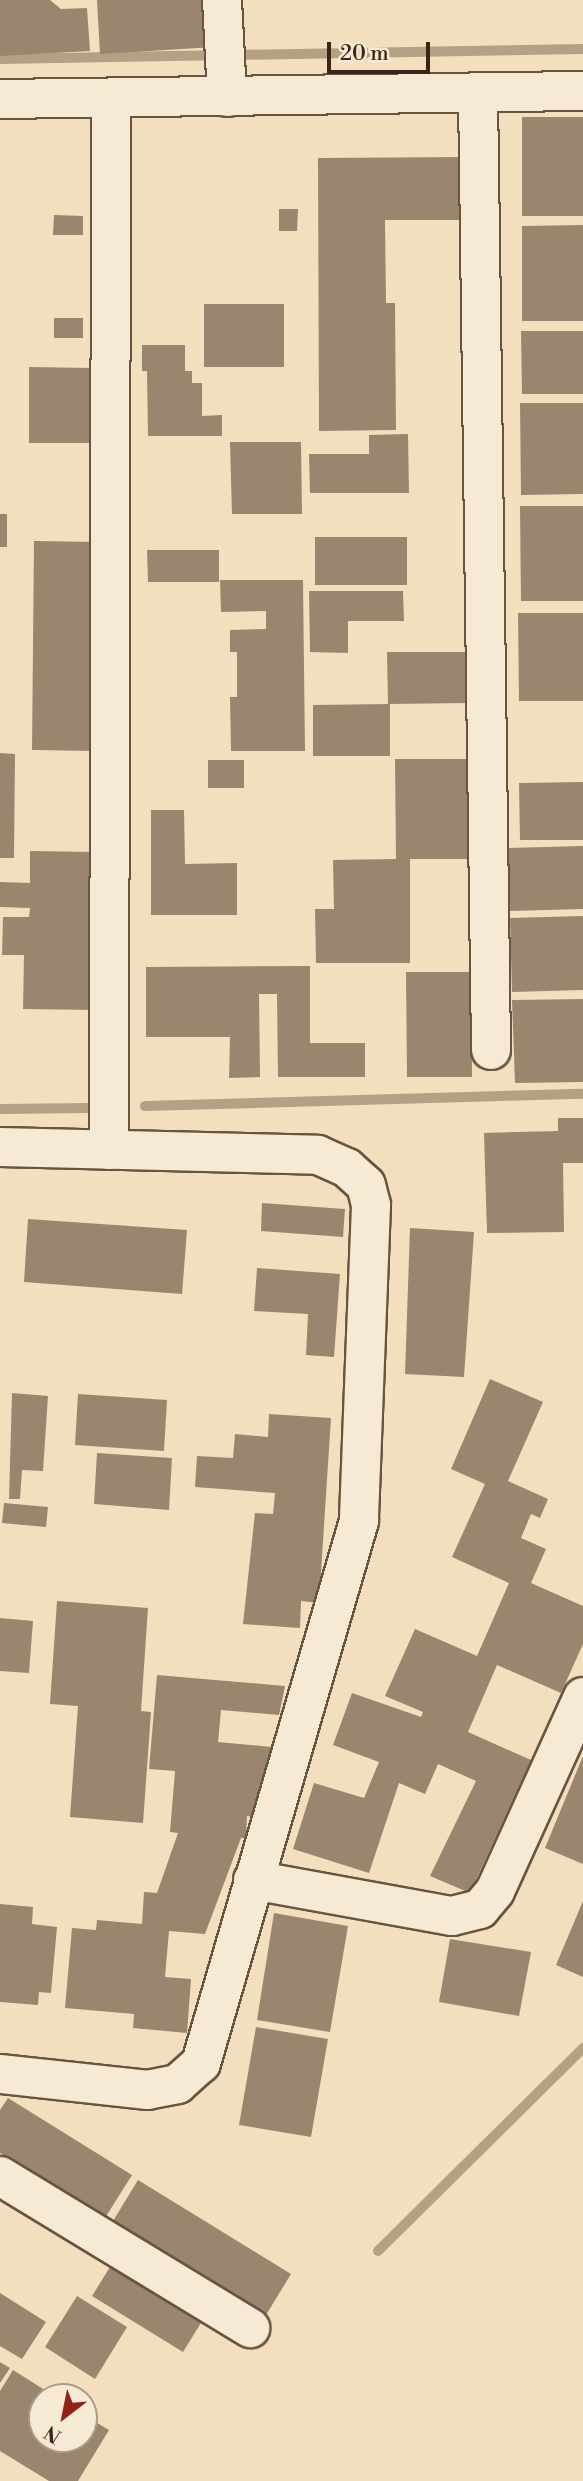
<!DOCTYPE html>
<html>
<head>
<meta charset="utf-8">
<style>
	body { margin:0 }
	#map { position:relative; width:583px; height:2481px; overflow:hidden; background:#f3dfbd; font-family:"Libre Bodoni",serif }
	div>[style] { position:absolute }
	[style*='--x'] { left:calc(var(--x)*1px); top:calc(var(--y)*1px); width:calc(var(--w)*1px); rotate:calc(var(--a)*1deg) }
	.stream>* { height:10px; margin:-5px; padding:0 5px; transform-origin:5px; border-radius:5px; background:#b4a085 }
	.building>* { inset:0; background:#9a866e }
	.roads { filter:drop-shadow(2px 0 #685441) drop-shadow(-2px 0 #685441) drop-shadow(0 2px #685441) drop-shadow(0 -2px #685441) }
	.minor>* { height:38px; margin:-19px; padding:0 19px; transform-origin:19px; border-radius:19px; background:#f7ead4 }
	span { translate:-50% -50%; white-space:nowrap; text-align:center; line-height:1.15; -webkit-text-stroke:6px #f7ead4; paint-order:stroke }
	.north { position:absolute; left:28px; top:2383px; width:70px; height:70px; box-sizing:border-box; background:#f7ead4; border:2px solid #ab9b89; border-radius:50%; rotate:212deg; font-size:19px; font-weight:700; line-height:28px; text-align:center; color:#3a2518 }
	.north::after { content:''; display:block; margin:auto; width:24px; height:32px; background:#8f2418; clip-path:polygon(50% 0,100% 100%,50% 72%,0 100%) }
	.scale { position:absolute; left:327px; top:42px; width:103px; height:32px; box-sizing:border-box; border:4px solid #3a2518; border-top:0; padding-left:9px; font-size:21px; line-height:24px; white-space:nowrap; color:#3a2518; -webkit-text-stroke:5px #f7ead4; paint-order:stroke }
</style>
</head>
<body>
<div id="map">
	<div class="stream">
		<div style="--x:0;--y:59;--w:583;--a:-0.98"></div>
		<div style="--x:145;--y:1106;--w:438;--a:-1.6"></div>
		<div style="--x:0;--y:1109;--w:90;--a:-0.6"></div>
		<div style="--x:378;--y:2251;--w:289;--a:-44.7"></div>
	</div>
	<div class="building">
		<div style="clip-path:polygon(0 0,50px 0,61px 9px,87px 8px,90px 51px,0 56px)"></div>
		<div style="clip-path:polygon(97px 0,212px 0,215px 47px,100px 54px)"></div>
		<div style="clip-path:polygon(522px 117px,583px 117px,583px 216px,522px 216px)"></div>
		<div style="clip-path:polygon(466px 157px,467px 220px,385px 220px,386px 303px,395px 303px,396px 430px,319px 431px,318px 158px)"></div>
		<div style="clip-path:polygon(279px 209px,298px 209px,297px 231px,279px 231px)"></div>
		<div style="clip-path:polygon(54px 215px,83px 216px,83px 235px,53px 235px)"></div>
		<div style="clip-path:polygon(583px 225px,583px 321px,522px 321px,522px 226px)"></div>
		<div style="clip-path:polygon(204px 304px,284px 304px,284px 367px,204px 367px)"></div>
		<div style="clip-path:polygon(54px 318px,83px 318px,83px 338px,54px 338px)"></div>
		<div style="clip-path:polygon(521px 331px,583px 331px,583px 394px,522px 394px)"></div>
		<div style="clip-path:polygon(142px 345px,185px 345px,185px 371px,192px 371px,192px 383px,202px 383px,202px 416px,222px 415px,222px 436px,148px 436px,147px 371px,142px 371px)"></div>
		<div style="clip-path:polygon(29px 367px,91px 368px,90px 443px,29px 443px)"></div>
		<div style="clip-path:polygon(520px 403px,583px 403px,583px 494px,521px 495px)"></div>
		<div style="clip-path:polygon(408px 434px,409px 493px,310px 493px,309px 454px,369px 454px,369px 435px)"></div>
		<div style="clip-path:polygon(230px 442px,301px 442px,302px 514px,232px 514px)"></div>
		<div style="clip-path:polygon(520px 506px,583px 506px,583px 601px,521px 601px)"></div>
		<div style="clip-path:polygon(0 514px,7px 514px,7px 547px,0 547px)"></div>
		<div style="clip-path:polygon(315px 537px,407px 537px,407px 585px,315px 585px)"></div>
		<div style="clip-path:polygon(34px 541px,97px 542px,95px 751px,32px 750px)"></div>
		<div style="clip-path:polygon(147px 550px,219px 550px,219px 582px,148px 582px)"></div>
		<div style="clip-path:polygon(220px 580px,303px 580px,305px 751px,231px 751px,230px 697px,237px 697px,237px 652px,230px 652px,230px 630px,266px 629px,266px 611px,221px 612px)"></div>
		<div style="clip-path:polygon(309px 591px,403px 591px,404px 621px,348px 621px,348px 653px,310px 652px)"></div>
		<div style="clip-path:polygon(518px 613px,583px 613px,583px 701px,519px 701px)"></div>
		<div style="clip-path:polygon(387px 652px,468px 652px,468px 703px,388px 704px)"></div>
		<div style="clip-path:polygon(390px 704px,390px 756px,313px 756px,313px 705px)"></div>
		<div style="clip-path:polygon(0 753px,15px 754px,14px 858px,0 858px)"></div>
		<div style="clip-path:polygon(395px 759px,472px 759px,472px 859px,410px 859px,410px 963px,316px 963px,315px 909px,334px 909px,333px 860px,396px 859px)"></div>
		<div style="clip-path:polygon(208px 760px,244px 760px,244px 788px,208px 788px)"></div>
		<div style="clip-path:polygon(583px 782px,583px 840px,520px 840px,519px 783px)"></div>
		<div style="clip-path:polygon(151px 810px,184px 810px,185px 864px,237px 863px,237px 915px,151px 915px)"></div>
		<div style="clip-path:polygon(583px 846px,583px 909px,509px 911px,507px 848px)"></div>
		<div style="clip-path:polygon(30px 851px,97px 852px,96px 1010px,23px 1009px,24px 955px,2px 955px,3px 917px,29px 917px,30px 908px,0 907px,0 882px,30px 883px)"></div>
		<div style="clip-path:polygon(583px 916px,583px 990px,512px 992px,510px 918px)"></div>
		<div style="clip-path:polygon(310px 966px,310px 1043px,365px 1043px,365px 1077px,278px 1077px,277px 994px,259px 994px,260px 1077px,229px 1078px,230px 1037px,146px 1037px,146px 967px)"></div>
		<div style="clip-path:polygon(406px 972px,471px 972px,472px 1077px,407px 1077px)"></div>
		<div style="clip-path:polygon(583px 999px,583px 1082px,515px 1083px,512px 1000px)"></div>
		<div style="clip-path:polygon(558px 1118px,583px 1118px,583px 1163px,563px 1163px,564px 1232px,487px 1233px,484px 1133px,558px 1131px)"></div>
		<div style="clip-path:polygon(262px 1203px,345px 1209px,343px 1237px,261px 1231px)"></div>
		<div style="clip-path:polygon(28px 1219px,187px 1230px,182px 1294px,24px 1282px)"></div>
		<div style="clip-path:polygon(410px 1228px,474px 1232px,464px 1377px,405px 1374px)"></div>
		<div style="clip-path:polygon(257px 1268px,340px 1274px,334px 1357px,306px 1355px,308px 1314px,254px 1311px)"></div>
		<div style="clip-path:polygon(490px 1379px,543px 1402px,508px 1481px,548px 1499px,540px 1518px,531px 1514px,521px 1538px,546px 1549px,531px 1583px,583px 1606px,583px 1644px,561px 1693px,497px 1665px,468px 1732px,531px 1760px,470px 1893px,430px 1876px,476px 1781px,438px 1764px,425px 1794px,399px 1783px,369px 1873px,293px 1849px,314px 1783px,364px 1798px,379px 1762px,333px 1745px,352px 1693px,421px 1717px,423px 1712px,385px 1696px,415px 1629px,477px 1656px,509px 1583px,452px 1557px,485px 1484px,451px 1469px)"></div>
		<div style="clip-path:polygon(12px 1393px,48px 1396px,43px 1471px,22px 1470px,20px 1499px,9px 1499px)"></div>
		<div style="clip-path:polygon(78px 1394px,167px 1400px,164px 1451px,75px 1445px)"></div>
		<div style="clip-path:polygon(269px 1414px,331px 1418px,319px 1603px,301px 1601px,300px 1628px,243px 1624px,255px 1513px,273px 1514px,275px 1493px,195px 1487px,197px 1456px,233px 1458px,235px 1434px,268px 1437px)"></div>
		<div style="clip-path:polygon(97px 1453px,172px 1458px,169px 1510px,94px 1504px)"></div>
		<div style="clip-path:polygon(4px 1503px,48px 1507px,46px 1527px,2px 1523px)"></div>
		<div style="clip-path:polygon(57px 1601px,148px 1608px,141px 1711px,151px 1712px,143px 1823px,70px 1817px,78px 1706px,50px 1704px)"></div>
		<div style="clip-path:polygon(0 1618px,33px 1621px,29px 1673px,0 1671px)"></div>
		<div style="clip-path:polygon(157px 1675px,285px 1686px,279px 1715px,221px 1710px,218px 1742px,272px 1747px,258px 1817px,247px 1816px,246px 1838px,241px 1838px,205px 1934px,169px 1931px,165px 1977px,191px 1979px,187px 2033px,133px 2028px,134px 2014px,65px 2008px,72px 1928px,96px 1930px,97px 1920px,142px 1924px,144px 1892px,157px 1893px,178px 1833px,170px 1832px,175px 1771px,149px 1769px)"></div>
		<div style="clip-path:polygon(583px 1756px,583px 1864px,545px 1848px)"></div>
		<div style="clip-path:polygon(583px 1901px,583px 1977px,556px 1965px)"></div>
		<div style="clip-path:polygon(0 1904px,33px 1907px,32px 1924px,57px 1927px,51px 1993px,39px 1992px,38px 2005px,0 2002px)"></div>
		<div style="clip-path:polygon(274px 1913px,348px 1926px,330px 2032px,257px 2020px)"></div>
		<div style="clip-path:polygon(450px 1939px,531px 1952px,519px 2016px,439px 2002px)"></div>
		<div style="clip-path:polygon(256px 2027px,328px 2039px,311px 2137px,239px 2125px)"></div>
		<div style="clip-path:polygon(8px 2098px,132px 2175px,105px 2218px,0 2153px,0 2110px)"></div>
		<div style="clip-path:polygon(138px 2180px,291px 2274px,266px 2315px,113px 2221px)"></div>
		<div style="clip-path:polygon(118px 2254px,209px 2310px,183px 2352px,92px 2296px)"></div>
		<div style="clip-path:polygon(0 2293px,46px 2322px,22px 2359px,0 2346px)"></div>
		<div style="clip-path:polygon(77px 2296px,127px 2327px,95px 2379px,45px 2347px)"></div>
		<div style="clip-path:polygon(0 2362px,10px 2368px,0 2383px)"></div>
		<div style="clip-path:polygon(13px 2370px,56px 2397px,42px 2397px,42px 2439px,84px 2439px,84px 2415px,109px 2430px,78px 2481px,49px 2481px,0 2451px,0 2391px)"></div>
	</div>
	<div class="roads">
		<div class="minor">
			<div style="--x:222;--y:0;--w:97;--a:87"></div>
			<div style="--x:478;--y:93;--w:957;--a:89.22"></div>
			<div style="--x:0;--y:99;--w:583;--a:-0.79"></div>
			<div style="--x:0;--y:1147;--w:318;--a:1.4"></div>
			<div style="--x:318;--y:1155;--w:32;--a:24"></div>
			<div style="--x:347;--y:1168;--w:25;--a:42"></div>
			<div style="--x:366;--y:1185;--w:21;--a:76"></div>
			<div style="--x:371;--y:1205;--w:316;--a:92.2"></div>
			<div style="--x:359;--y:1521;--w:565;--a:106.25"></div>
			<div style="--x:201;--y:2063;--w:31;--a:138"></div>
			<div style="--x:178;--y:2084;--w:31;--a:169"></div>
			<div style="--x:148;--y:2090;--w:149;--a:-173.8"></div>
			<div style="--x:109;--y:1150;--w:1050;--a:-89.89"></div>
			<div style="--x:253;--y:1880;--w:202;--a:10.3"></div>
			<div style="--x:452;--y:1916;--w:29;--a:-14"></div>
			<div style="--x:480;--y:1909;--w:23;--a:-50"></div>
			<div style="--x:495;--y:1891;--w:213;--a:-65.6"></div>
			<div style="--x:0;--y:2176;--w:293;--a:31.3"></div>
		</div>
	</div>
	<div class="north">N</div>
	<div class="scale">20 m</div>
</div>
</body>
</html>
